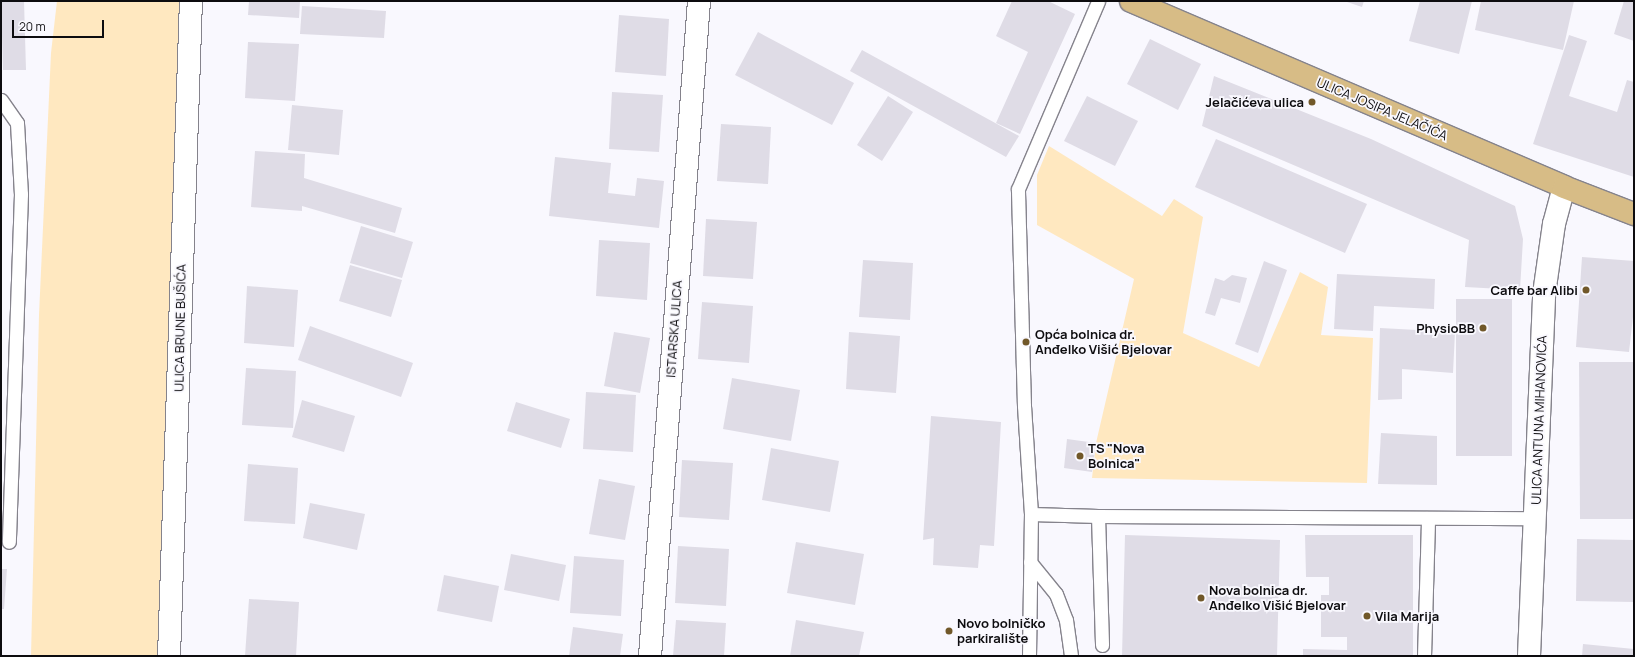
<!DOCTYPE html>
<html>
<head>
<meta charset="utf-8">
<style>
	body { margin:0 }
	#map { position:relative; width:1635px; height:657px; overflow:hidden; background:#f9f8fe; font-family:Manrope,sans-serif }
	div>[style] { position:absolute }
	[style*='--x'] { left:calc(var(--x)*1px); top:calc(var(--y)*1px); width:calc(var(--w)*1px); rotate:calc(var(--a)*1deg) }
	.green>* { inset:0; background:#ffe8c0 }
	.building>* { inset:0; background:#dfdce6 }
	.roads { filter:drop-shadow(1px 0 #85838c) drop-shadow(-1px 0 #85838c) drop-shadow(0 1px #85838c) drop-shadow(0 -1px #85838c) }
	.lane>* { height:13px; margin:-6.5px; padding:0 6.5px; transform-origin:6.5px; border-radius:6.5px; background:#fff }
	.street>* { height:22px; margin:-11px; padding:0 11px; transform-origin:11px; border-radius:11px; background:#fff }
	.primary>* { height:22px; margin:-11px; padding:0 11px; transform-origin:11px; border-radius:11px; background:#d7bc86 }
	.dots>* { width:11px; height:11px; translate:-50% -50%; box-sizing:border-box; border:2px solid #f9f8fe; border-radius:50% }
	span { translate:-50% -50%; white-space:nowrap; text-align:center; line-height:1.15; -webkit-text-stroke:3.5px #f9f8fe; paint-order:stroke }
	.poi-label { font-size:13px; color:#0d0c0f; font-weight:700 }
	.right { translate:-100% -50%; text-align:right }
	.left { translate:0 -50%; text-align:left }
	.street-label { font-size:13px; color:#0d0c0f }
	.frame { position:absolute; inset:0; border:2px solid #0d0c0f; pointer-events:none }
	.scale { position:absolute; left:12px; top:20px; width:92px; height:18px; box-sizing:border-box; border:2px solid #0d0c0f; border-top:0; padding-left:5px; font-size:12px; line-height:14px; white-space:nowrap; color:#0d0c0f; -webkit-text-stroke:3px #f9f8fe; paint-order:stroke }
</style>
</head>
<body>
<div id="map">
	<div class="green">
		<div style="clip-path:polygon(57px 1px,191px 1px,169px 656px,31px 656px,39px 315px,51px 53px)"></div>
		<div style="clip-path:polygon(1049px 146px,1162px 216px,1174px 199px,1203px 217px,1183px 333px,1259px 367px,1300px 272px,1328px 287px,1321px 335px,1373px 338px,1367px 483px,1092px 478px,1096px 443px,1134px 279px,1037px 225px,1037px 175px)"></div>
	</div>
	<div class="building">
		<div style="clip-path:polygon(1px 1px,24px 1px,26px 70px,3px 70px)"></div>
		<div style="clip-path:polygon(249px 1px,300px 1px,299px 18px,248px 15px)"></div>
		<div style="clip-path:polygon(1012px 1px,1048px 1px,1075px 14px,1020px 134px,996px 123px,1028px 52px,996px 36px)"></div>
		<div style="clip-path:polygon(1344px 1px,1364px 1px,1362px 7px)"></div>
		<div style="clip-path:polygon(1420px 1px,1472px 1px,1459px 54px,1409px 41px)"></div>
		<div style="clip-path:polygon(1481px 1px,1574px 1px,1563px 50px,1475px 30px)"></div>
		<div style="clip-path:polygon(1624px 1px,1634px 1px,1634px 41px,1614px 34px)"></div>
		<div style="clip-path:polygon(302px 6px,386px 11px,384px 38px,300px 34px)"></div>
		<div style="clip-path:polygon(619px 15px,669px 19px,666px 76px,615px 72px)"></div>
		<div style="clip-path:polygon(758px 32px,854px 83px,832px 125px,735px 75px)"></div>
		<div style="clip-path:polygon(1569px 35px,1587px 41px,1569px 96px,1617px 112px,1627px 80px,1634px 82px,1634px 177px,1533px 144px)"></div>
		<div style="clip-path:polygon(1150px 39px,1201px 64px,1178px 110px,1127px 84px)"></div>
		<div style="clip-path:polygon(248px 42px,299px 44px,295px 101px,245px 98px)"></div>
		<div style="clip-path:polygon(862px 50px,1019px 136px,1006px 157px,850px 71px)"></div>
		<div style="clip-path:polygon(1214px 76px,1371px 139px,1515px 206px,1523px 239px,1520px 290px,1465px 287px,1469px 240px,1202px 126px)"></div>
		<div style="clip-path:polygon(612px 92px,663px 95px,659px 152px,609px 149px)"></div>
		<div style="clip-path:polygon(888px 96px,913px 112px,882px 161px,857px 145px)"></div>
		<div style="clip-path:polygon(1087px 96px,1138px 121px,1115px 166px,1064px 141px)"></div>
		<div style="clip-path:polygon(292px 105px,343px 110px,339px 155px,288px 150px)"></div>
		<div style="clip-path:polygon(721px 124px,771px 127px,768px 184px,717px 181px)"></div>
		<div style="clip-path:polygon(1216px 139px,1367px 204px,1345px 253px,1195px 187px)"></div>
		<div style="clip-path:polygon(255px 151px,305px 154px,304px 178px,402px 208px,395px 233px,302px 206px,302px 211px,251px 207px)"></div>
		<div style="clip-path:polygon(555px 157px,611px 163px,608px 193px,635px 196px,637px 178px,664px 181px,659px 228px,549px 216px)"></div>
		<div style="clip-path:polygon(706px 219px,757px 222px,753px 279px,703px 276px)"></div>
		<div style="clip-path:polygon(361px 226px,413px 242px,402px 278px,350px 263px)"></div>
		<div style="clip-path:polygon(599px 240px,650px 243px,647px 300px,596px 296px)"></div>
		<div style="clip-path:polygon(1582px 257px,1634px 261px,1634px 308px,1629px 352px,1576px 347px)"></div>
		<div style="clip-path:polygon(863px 260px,913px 263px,910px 320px,859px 317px)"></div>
		<div style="clip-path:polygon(1264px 261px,1287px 270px,1258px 353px,1235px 344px)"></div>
		<div style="clip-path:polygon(350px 265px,402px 280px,391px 317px,339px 301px)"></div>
		<div style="clip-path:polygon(1337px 274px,1435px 279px,1434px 309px,1374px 306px,1373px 331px,1334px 329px)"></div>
		<div style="clip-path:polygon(1232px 275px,1247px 278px,1240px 303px,1221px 298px,1215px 316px,1205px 313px,1215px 278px,1224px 281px)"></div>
		<div style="clip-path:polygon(247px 286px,298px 290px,294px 347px,244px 343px)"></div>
		<div style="clip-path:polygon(1456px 299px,1512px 299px,1512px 456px,1456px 456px)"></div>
		<div style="clip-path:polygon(702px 302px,753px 306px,749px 363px,698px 359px)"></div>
		<div style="clip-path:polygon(310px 326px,413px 363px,401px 397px,298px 360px)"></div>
		<div style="clip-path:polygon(1380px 328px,1455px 332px,1453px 373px,1402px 369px,1402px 399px,1378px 400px)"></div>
		<div style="clip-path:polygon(614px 332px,650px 338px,640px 393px,604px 386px)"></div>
		<div style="clip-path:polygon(849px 332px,900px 336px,896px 393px,846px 389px)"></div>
		<div style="clip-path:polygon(1579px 362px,1634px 362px,1634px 519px,1580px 519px)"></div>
		<div style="clip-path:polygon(246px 368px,296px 371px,293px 428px,242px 425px)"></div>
		<div style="clip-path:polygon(732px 378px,800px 390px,791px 441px,723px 429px)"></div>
		<div style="clip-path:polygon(586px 392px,636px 395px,633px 452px,583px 449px)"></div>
		<div style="clip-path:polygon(302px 400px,355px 416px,344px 452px,292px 437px)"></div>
		<div style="clip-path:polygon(516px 402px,570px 419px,561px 448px,507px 431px)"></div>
		<div style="clip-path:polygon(931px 416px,1001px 422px,994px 546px,980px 545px,978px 568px,933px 565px,934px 538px,923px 540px)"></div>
		<div style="clip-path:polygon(1381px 433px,1437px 436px,1437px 485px,1378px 484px)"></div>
		<div style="clip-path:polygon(1067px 439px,1096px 443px,1092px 472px,1064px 468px)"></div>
		<div style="clip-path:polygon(771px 448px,839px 461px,830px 512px,762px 500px)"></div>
		<div style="clip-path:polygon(682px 460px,733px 463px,729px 520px,679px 517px)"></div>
		<div style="clip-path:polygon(248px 464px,298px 468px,295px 524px,244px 521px)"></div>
		<div style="clip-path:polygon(599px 479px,635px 486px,625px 540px,589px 534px)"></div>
		<div style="clip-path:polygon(310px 503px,365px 514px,357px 550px,303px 538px)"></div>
		<div style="clip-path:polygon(1125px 535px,1280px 540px,1277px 656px,1122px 656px)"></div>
		<div style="clip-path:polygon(1305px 535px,1413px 535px,1413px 656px,1303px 656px,1303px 649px,1347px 650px,1347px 637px,1321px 637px,1321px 595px,1329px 595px,1329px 577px,1306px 577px)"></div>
		<div style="clip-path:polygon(1577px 539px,1634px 540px,1634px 602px,1576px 601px)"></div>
		<div style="clip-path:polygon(796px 542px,864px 554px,855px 605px,787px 593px)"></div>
		<div style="clip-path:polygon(678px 546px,729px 549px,726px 606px,675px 603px)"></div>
		<div style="clip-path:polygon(511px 554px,566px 565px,559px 601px,504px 590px)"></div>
		<div style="clip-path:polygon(574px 556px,624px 560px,621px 616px,570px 613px)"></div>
		<div style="clip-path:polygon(1px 569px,7px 569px,4px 609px,1px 609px)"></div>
		<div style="clip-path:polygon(444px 575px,499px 586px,492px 622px,437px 611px)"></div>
		<div style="clip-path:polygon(249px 599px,299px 602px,296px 656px,245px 656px)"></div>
		<div style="clip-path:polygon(676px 620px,726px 623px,724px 656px,673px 656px)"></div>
		<div style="clip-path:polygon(796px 620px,864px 632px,859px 656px,790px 656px)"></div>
		<div style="clip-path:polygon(573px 627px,623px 634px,620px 656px,569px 656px)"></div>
		<div style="clip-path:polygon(1583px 644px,1634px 649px,1634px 656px,1582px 656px)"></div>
	</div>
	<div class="roads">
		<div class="lane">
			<div style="--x:1;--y:100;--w:28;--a:55"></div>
			<div style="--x:17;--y:123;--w:71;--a:86.8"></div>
			<div style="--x:21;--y:194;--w:348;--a:92"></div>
			<div style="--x:1031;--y:514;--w:67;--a:1.7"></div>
			<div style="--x:1098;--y:516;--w:437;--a:0.3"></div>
			<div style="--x:1098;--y:516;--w:129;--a:88.2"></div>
			<div style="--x:1030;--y:562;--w:41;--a:50.9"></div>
			<div style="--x:1056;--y:594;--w:28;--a:69"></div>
			<div style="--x:1066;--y:620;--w:36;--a:82"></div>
			<div style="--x:1029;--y:656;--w:142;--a:-89.2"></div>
			<div style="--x:1031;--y:514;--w:108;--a:-93.7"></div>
			<div style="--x:1024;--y:406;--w:217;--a:-91.6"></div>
			<div style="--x:1018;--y:189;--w:204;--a:-66.9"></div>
			<div style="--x:1424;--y:656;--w:138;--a:-88.3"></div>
		</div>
		<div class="street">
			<div style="--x:169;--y:656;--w:655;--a:-88.08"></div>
			<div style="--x:650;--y:656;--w:657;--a:-85.72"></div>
			<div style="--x:1529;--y:656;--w:362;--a:-87.6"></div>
			<div style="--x:1544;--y:294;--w:71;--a:-81.9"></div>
			<div style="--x:1554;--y:224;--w:38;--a:-75"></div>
		</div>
		<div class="primary">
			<div style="--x:1131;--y:1;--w:471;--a:23.2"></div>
			<div style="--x:1564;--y:187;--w:75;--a:21.1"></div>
		</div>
	</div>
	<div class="dots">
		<div style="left:1312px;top:102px;background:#715829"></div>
		<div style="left:1586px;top:290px;background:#715829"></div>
		<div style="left:1483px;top:328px;background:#715829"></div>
		<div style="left:1026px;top:342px;background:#715829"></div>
		<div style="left:1080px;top:456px;background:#715829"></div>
		<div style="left:1201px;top:598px;background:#715829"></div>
		<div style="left:1367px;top:616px;background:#715829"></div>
		<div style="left:949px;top:631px;background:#715829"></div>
	</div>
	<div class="poi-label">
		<span class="right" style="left:1304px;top:102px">Jelačićeva ulica</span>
		<span class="right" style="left:1578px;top:290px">Caffe bar Alibi</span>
		<span class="right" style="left:1475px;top:328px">PhysioBB</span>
		<span class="left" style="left:1035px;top:342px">Opća bolnica dr.<br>Anđelko Višić Bjelovar</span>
		<span class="left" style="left:1088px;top:456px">TS "Nova<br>Bolnica"</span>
		<span class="left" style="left:1209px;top:598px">Nova bolnica dr.<br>Anđelko Višić Bjelovar</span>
		<span class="left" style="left:1375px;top:616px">Vila Marija</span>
		<span class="left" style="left:957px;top:631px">Novo bolničko<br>parkiralište</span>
	</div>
	<div class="street-label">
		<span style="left:1382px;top:109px;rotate:23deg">ULICA JOSIPA JELAČIĆA</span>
		<span style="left:180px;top:328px;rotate:-89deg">ULICA BRUNE BUŠIĆA</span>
		<span style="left:674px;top:329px;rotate:-86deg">ISTARSKA ULICA</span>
		<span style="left:1539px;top:420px;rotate:-88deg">ULICA ANTUNA MIHANOVIĆA</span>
	</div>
	<div class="frame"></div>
	<div class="scale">20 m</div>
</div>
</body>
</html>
